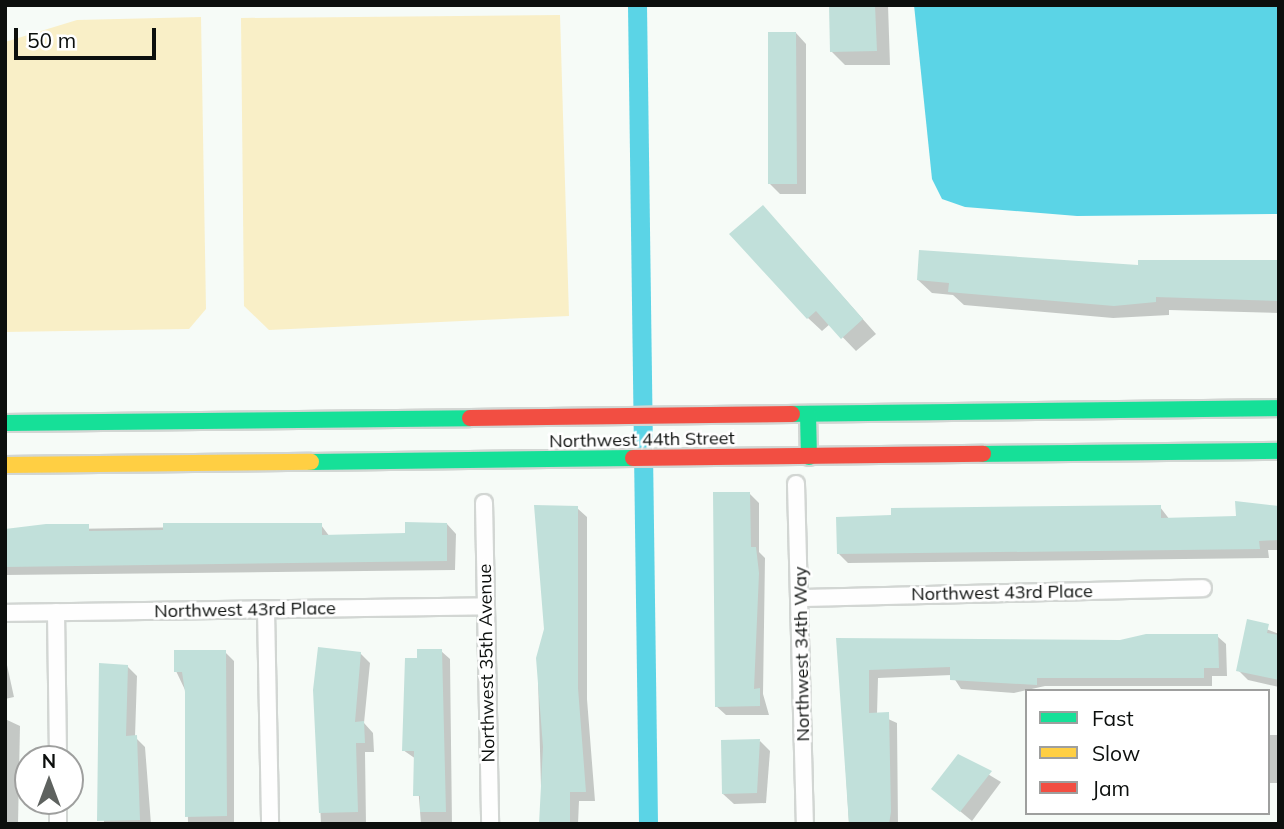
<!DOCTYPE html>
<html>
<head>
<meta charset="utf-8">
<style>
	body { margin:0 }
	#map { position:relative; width:1284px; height:829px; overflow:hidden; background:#f6fbf7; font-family:Mulish,sans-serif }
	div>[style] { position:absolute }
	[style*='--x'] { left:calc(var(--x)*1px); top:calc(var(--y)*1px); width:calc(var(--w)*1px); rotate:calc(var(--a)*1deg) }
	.green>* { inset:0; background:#f9efc7 }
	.water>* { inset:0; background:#5bd4e6 }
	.shadow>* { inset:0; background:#0003 }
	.canal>* { height:19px; margin:-9.5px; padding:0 9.5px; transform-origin:9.5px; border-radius:9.5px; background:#5bd4e6 }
	.building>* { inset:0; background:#c1e0da }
	.roads { filter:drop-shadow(2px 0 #d2d6d3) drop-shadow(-2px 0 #d2d6d3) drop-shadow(0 2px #d2d6d3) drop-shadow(0 -2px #d2d6d3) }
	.street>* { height:16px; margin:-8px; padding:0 8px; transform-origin:8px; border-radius:8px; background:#fefefe }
	.fast>* { height:16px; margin:-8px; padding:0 8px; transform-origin:8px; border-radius:8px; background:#16e098 }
	.slow>* { height:16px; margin:-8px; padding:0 8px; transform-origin:8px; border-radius:8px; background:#ffcf43 }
	.jam>* { height:16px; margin:-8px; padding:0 8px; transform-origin:8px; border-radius:8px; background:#f24e42 }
	span { translate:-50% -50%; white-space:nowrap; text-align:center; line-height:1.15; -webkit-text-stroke:5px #fff; paint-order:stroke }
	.street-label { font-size:18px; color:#0c0f0d }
	.frame { position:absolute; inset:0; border:7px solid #0c0f0d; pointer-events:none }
	.legend { position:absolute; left:1025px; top:689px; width:245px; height:126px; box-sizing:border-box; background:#fff; border:2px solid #9e9f9e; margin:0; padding:9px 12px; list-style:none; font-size:21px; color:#0c0f0d }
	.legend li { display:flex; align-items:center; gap:14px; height:35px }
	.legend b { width:35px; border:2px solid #9e9f9e }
	.north { position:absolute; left:14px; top:745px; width:70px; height:70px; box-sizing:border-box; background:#fff; border:2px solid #9e9f9e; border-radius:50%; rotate:0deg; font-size:19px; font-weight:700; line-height:28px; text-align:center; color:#0c0f0d }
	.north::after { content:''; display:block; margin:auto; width:24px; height:32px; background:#5e625f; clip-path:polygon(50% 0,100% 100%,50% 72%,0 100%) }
	.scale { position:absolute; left:14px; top:28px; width:142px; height:32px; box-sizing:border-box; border:4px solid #0c0f0d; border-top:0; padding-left:9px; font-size:21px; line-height:24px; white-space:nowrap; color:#0c0f0d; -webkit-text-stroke:5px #fff; paint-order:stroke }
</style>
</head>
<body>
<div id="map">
	<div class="green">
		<div style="clip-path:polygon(560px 15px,569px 316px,269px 330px,244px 306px,241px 18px)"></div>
		<div style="clip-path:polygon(201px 17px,206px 309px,189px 329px,5px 332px,5px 42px,77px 20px)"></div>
	</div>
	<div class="water">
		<div style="clip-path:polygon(914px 5px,1279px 5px,1279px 214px,1077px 216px,965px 207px,942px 199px,932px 179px)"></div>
	</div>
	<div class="shadow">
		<div style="clip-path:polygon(831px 5px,888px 5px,890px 65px,845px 65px,831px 51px)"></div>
		<div style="clip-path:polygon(796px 33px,806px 44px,806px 194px,780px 194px,770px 184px)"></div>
		<div style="clip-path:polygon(776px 221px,876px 334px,856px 351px,830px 324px,822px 331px,808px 318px)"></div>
		<div style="clip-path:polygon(1279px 262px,1279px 313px,1169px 310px,1169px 315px,1113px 318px,964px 305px,953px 295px,932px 293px,918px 280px)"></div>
		<div style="clip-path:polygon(749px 493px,759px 503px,759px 552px,765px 558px,763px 694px,769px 715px,726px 715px,716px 706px)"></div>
		<div style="clip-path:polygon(1160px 507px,1170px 520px,1237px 518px,1279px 507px,1279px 550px,1268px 550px,1269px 558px,848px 563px,838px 553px)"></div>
		<div style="clip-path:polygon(577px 508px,587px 517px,587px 699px,595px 801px,579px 801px,578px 824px,542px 824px,538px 677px)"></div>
		<div style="clip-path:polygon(447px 524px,456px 534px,455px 570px,5px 575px,5px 530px,321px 525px,330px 537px,407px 534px)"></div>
		<div style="clip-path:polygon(1248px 622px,1279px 634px,1279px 687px,1248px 680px,1238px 670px)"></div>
		<div style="clip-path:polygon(1217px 636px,1226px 644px,1227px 676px,1212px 676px,1212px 686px,1045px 686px,1014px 693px,961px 689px,952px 675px,878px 678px,877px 714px,897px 723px,898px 824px,849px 824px,838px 640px,1120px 642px)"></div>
		<div style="clip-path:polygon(441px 651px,450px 659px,452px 824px,421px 824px,416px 759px,403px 750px,419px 660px)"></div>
		<div style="clip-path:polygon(225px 652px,234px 661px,234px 824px,188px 824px,186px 692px,176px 671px)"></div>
		<div style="clip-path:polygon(360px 653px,370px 663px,364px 723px,373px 733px,374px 752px,365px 752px,366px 824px,321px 824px,315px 690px)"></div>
		<div style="clip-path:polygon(5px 656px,14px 697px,5px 699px)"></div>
		<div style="clip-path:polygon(101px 665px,127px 666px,137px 676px,135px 737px,145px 747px,151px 824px,104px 824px)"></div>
		<div style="clip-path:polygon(5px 719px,20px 726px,18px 824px,5px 824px)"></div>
		<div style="clip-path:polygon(1268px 735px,1279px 735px,1279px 783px,1268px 783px)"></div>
		<div style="clip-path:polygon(760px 741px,770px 751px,766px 803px,734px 804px,723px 794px)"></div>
		<div style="clip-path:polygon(958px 756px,1001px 782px,972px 821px,933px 789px)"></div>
	</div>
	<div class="canal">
		<div style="--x:637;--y:5;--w:819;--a:89.23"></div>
	</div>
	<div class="building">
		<div style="clip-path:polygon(829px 5px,875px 5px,877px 51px,830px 52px)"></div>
		<div style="clip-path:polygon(768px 32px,796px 32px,797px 184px,768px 184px)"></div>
		<div style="clip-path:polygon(763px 205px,863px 319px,841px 339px,816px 311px,807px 319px,729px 234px)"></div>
		<div style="clip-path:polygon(919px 250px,1138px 265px,1138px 260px,1279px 260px,1279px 301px,1156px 297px,1156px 302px,1114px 306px,948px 292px,949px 283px,917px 280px)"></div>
		<div style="clip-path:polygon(713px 492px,750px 492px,751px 547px,756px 547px,759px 573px,754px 689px,760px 688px,760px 706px,715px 707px)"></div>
		<div style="clip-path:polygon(1235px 501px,1279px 506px,1279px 540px,1259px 541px,1260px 549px,837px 554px,836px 517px,891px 515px,891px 508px,1161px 505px,1161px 518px,1236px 516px)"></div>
		<div style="clip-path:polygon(534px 505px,578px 506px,578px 688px,586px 792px,570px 792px,570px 824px,539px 824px,543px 747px,536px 658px,544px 629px)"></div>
		<div style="clip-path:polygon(405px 522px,447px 523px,447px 561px,5px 567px,5px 529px,46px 524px,89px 524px,89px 531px,163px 530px,163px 523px,322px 523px,322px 535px,405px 533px)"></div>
		<div style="clip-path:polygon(1247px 619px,1269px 624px,1267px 633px,1279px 635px,1279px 680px,1236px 671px)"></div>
		<div style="clip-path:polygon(1146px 634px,1218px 634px,1219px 668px,1204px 668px,1204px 678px,1037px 678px,1037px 685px,950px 680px,950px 667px,869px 670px,869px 713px,889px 712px,891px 812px,889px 824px,849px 824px,836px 638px,1120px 640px)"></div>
		<div style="clip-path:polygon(318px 647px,361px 652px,355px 722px,364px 721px,365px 743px,356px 743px,358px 812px,319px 813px,313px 690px)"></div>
		<div style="clip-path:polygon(417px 649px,442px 649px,446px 812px,420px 812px,420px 796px,413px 796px,414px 751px,402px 751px,405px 658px,417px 658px)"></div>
		<div style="clip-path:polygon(174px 650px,226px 650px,227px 816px,185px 817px,185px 692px,182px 672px,174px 672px)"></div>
		<div style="clip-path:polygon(99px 663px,128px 665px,126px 736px,137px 735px,140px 820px,97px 821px)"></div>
		<div style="clip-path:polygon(760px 739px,757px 793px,722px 794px,721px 740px)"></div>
		<div style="clip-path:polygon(958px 754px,992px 771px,960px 812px,931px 789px)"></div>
	</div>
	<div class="roads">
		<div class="street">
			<div style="--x:796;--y:484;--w:340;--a:88.5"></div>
			<div style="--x:484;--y:503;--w:321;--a:88.9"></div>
			<div style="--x:802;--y:598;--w:401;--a:-1.4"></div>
			<div style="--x:266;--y:610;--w:214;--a:88.9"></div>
			<div style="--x:56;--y:612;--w:147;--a:89.2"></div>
			<div style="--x:5;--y:613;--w:480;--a:-0.8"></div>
			<div style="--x:58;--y:801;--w:23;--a:90"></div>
		</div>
		<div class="fast">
			<div style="--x:792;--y:414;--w:487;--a:-0.7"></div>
			<div style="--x:808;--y:414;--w:43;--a:88.7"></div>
			<div style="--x:5;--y:423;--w:465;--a:-0.6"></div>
			<div style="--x:983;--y:454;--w:296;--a:-0.6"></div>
			<div style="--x:311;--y:462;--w:322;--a:-0.7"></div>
		</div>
		<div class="slow">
			<div style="--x:5;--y:465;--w:306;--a:-0.6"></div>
		</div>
		<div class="jam">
			<div style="--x:470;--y:418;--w:322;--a:-0.7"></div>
			<div style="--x:633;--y:458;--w:350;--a:-0.7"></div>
		</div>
	</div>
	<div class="street-label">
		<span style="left:642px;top:440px;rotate:-1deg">Northwest 44th Street</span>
		<span style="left:1002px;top:593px;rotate:-1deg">Northwest 43rd Place</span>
		<span style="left:245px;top:610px;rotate:-1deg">Northwest 43rd Place</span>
		<span style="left:802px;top:654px;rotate:-91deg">Northwest 34th Way</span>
		<span style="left:487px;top:663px;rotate:-91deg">Northwest 35th Avenue</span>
	</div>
	<div class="frame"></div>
	<ul class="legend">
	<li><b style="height:9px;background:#16e098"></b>Fast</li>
	<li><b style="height:9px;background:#ffcf43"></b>Slow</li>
	<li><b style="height:9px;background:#f24e42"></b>Jam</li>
	</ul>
	<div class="north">N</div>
	<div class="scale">50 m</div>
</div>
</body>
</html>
